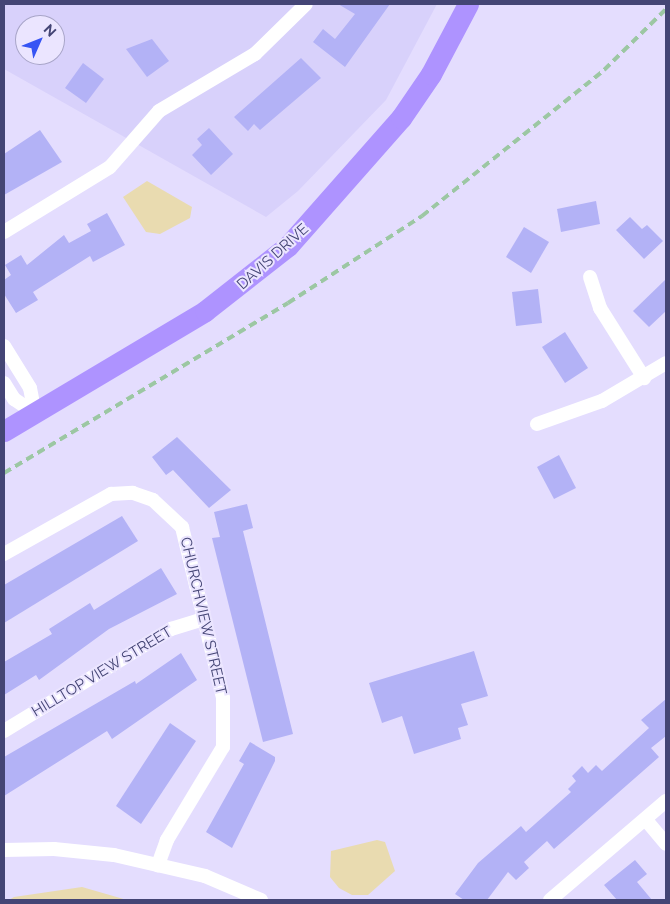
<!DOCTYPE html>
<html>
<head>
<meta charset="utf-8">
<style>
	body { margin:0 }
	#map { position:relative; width:670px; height:904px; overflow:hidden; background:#e4ddfe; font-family:Raleway,sans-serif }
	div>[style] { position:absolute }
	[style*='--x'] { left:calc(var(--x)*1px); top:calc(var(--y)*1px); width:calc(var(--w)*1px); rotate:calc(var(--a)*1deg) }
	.residential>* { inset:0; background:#d8d1fb }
	.water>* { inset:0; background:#e9dbb0 }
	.building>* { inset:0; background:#b3b2f6 }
	.street>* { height:14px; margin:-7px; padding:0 7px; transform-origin:7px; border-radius:7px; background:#fff }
	.primary>* { height:21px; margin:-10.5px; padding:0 10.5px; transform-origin:10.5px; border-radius:10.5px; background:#ae93ff }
	.rail>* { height:4px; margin-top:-2px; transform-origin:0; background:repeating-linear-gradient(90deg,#9cc7a3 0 8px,transparent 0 13px) }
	span { translate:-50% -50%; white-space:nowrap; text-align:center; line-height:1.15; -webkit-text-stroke:4px #ebe5ff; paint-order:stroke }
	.street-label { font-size:15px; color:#444575 }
	.frame { position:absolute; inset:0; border:5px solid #444575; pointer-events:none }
	.north { position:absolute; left:15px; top:15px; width:50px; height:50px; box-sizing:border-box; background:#ebe5ff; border:1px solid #a8a5c8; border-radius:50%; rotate:46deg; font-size:14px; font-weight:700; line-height:20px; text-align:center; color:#444575 }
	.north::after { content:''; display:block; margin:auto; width:18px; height:22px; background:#3654f4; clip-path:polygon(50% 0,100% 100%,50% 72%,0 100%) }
</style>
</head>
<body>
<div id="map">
	<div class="residential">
		<div style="clip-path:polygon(evenodd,4px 4px,437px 4px,386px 100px,298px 191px,266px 217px,4px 69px,4px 4px,25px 25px,55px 25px,55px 55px,25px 55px,25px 25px)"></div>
	</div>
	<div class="water">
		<div style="clip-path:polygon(147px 181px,192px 207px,190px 218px,160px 234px,146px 232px,123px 197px)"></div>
		<div style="clip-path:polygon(377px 840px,385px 842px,395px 871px,368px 895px,352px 895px,339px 888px,330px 877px,331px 851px)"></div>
		<div style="clip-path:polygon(82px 887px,127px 900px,9px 900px,14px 897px)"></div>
	</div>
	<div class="building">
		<div style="clip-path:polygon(338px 4px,390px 4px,345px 67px,313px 42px,323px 29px,335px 39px,355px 14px)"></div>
		<div style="clip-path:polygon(152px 39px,169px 61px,147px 77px,126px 49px)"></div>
		<div style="clip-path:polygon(301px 58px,321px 78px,260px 130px,254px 124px,248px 131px,234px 117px)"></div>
		<div style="clip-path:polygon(83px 63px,104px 79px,86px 103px,65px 88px)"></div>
		<div style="clip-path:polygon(209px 128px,233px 154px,211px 175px,192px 155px,202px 145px,197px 139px)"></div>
		<div style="clip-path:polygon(40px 130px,62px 162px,4px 195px,4px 154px)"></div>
		<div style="clip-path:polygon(596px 201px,600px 224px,561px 232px,557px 209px)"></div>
		<div style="clip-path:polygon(107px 213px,125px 245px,93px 262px,90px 256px,33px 292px,38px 300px,16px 313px,4px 294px,4px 280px,11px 275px,5px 265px,21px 255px,27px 265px,64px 235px,69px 243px,91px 231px,87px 224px)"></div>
		<div style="clip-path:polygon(630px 217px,642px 229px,647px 225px,663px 241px,644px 259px,616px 230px)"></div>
		<div style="clip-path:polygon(524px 227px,549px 242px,531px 273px,506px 257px)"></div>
		<div style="clip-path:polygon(666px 279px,666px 311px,649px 327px,633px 311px)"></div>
		<div style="clip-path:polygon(538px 289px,542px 323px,516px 326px,512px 292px)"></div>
		<div style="clip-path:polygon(565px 332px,588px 368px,565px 383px,542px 347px)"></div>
		<div style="clip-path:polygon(177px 437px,231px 490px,209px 508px,173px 470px,166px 475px,152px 457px)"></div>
		<div style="clip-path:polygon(559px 455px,576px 488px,554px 499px,537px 467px)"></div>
		<div style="clip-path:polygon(247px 504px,253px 528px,243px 531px,293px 734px,263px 742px,212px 538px,220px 537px,214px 512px)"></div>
		<div style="clip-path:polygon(122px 516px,138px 541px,4px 623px,4px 585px)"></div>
		<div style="clip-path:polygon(161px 568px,177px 594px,109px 629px,39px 680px,36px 675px,4px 695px,4px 662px,52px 634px,49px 629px,90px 603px,94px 610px)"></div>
		<div style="clip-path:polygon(474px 651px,488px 696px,461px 704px,468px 725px,458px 728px,461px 739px,414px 754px,402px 716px,382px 723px,369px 683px)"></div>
		<div style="clip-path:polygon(181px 653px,197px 680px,112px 739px,107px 731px,4px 796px,4px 757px,135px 681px,136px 684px)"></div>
		<div style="clip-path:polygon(666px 699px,666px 736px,651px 748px,659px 757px,554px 849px,547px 841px,524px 862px,529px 868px,516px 880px,508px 872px,487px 900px,464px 900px,455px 894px,478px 863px,521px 826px,526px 832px,571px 792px,568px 789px,576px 781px,572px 776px,582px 766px,588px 773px,596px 765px,602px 771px,649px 728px,641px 720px)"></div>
		<div style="clip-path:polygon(170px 723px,196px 741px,141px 824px,116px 806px)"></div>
		<div style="clip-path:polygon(250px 742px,275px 757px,275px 761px,232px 848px,206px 832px,244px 764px,239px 761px)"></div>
		<div style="clip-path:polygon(635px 860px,647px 874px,637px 882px,652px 900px,617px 900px,604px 885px)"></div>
	</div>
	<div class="street">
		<div style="--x:4;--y:232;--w:124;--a:-31.5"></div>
		<div style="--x:110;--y:167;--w:74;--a:-48.8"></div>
		<div style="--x:159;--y:111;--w:112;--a:-30.7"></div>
		<div style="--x:255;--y:54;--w:71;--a:-44.4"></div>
		<div style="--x:590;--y:277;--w:33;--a:72"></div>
		<div style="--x:600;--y:308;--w:83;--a:57.8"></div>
		<div style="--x:4;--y:346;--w:49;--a:58.2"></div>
		<div style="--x:30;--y:388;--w:25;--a:79"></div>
		<div style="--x:4;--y:383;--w:19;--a:58"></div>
		<div style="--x:14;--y:399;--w:25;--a:34"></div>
		<div style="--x:537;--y:424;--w:69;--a:-19.5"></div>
		<div style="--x:602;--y:401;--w:74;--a:-30.7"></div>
		<div style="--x:4;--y:554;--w:123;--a:-29.3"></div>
		<div style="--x:111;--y:494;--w:22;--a:-3"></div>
		<div style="--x:133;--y:493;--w:21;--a:19"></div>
		<div style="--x:153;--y:500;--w:40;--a:43"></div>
		<div style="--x:182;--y:527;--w:176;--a:76.5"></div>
		<div style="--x:223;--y:698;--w:49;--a:90"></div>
		<div style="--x:223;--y:747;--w:109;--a:121.1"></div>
		<div style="--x:167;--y:840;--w:27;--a:110"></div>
		<div style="--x:4;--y:731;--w:196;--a:-31.4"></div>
		<div style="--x:171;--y:629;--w:34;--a:-17"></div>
		<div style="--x:646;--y:820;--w:31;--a:50"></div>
		<div style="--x:4;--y:850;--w:50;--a:-1.1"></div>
		<div style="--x:54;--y:849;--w:60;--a:5.7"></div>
		<div style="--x:114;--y:855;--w:93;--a:13"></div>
		<div style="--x:205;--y:876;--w:61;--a:23.2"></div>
		<div style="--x:550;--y:900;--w:153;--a:-40.5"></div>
	</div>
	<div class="primary">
		<div style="--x:4;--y:431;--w:234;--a:-30.8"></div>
		<div style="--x:205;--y:311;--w:105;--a:-38.1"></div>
		<div style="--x:288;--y:246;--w:171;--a:-48.6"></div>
		<div style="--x:401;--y:118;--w:53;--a:-55.7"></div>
		<div style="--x:431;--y:74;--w:79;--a:-62.1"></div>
	</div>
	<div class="rail">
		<div style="--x:4;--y:473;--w:331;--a:-30.9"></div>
		<div style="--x:288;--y:303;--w:160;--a:-33"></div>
		<div style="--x:422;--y:216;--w:233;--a:-38.7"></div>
		<div style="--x:604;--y:70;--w:87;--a:-44.5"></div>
	</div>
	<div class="street-label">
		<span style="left:273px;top:257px;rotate:-42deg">DAVIS DRIVE</span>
		<span style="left:203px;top:616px;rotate:77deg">CHURCHVIEW STREET</span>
		<span style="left:102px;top:672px;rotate:-31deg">HILLTOP VIEW STREET</span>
	</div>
	<div class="frame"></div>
	<div class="north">N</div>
</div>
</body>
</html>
